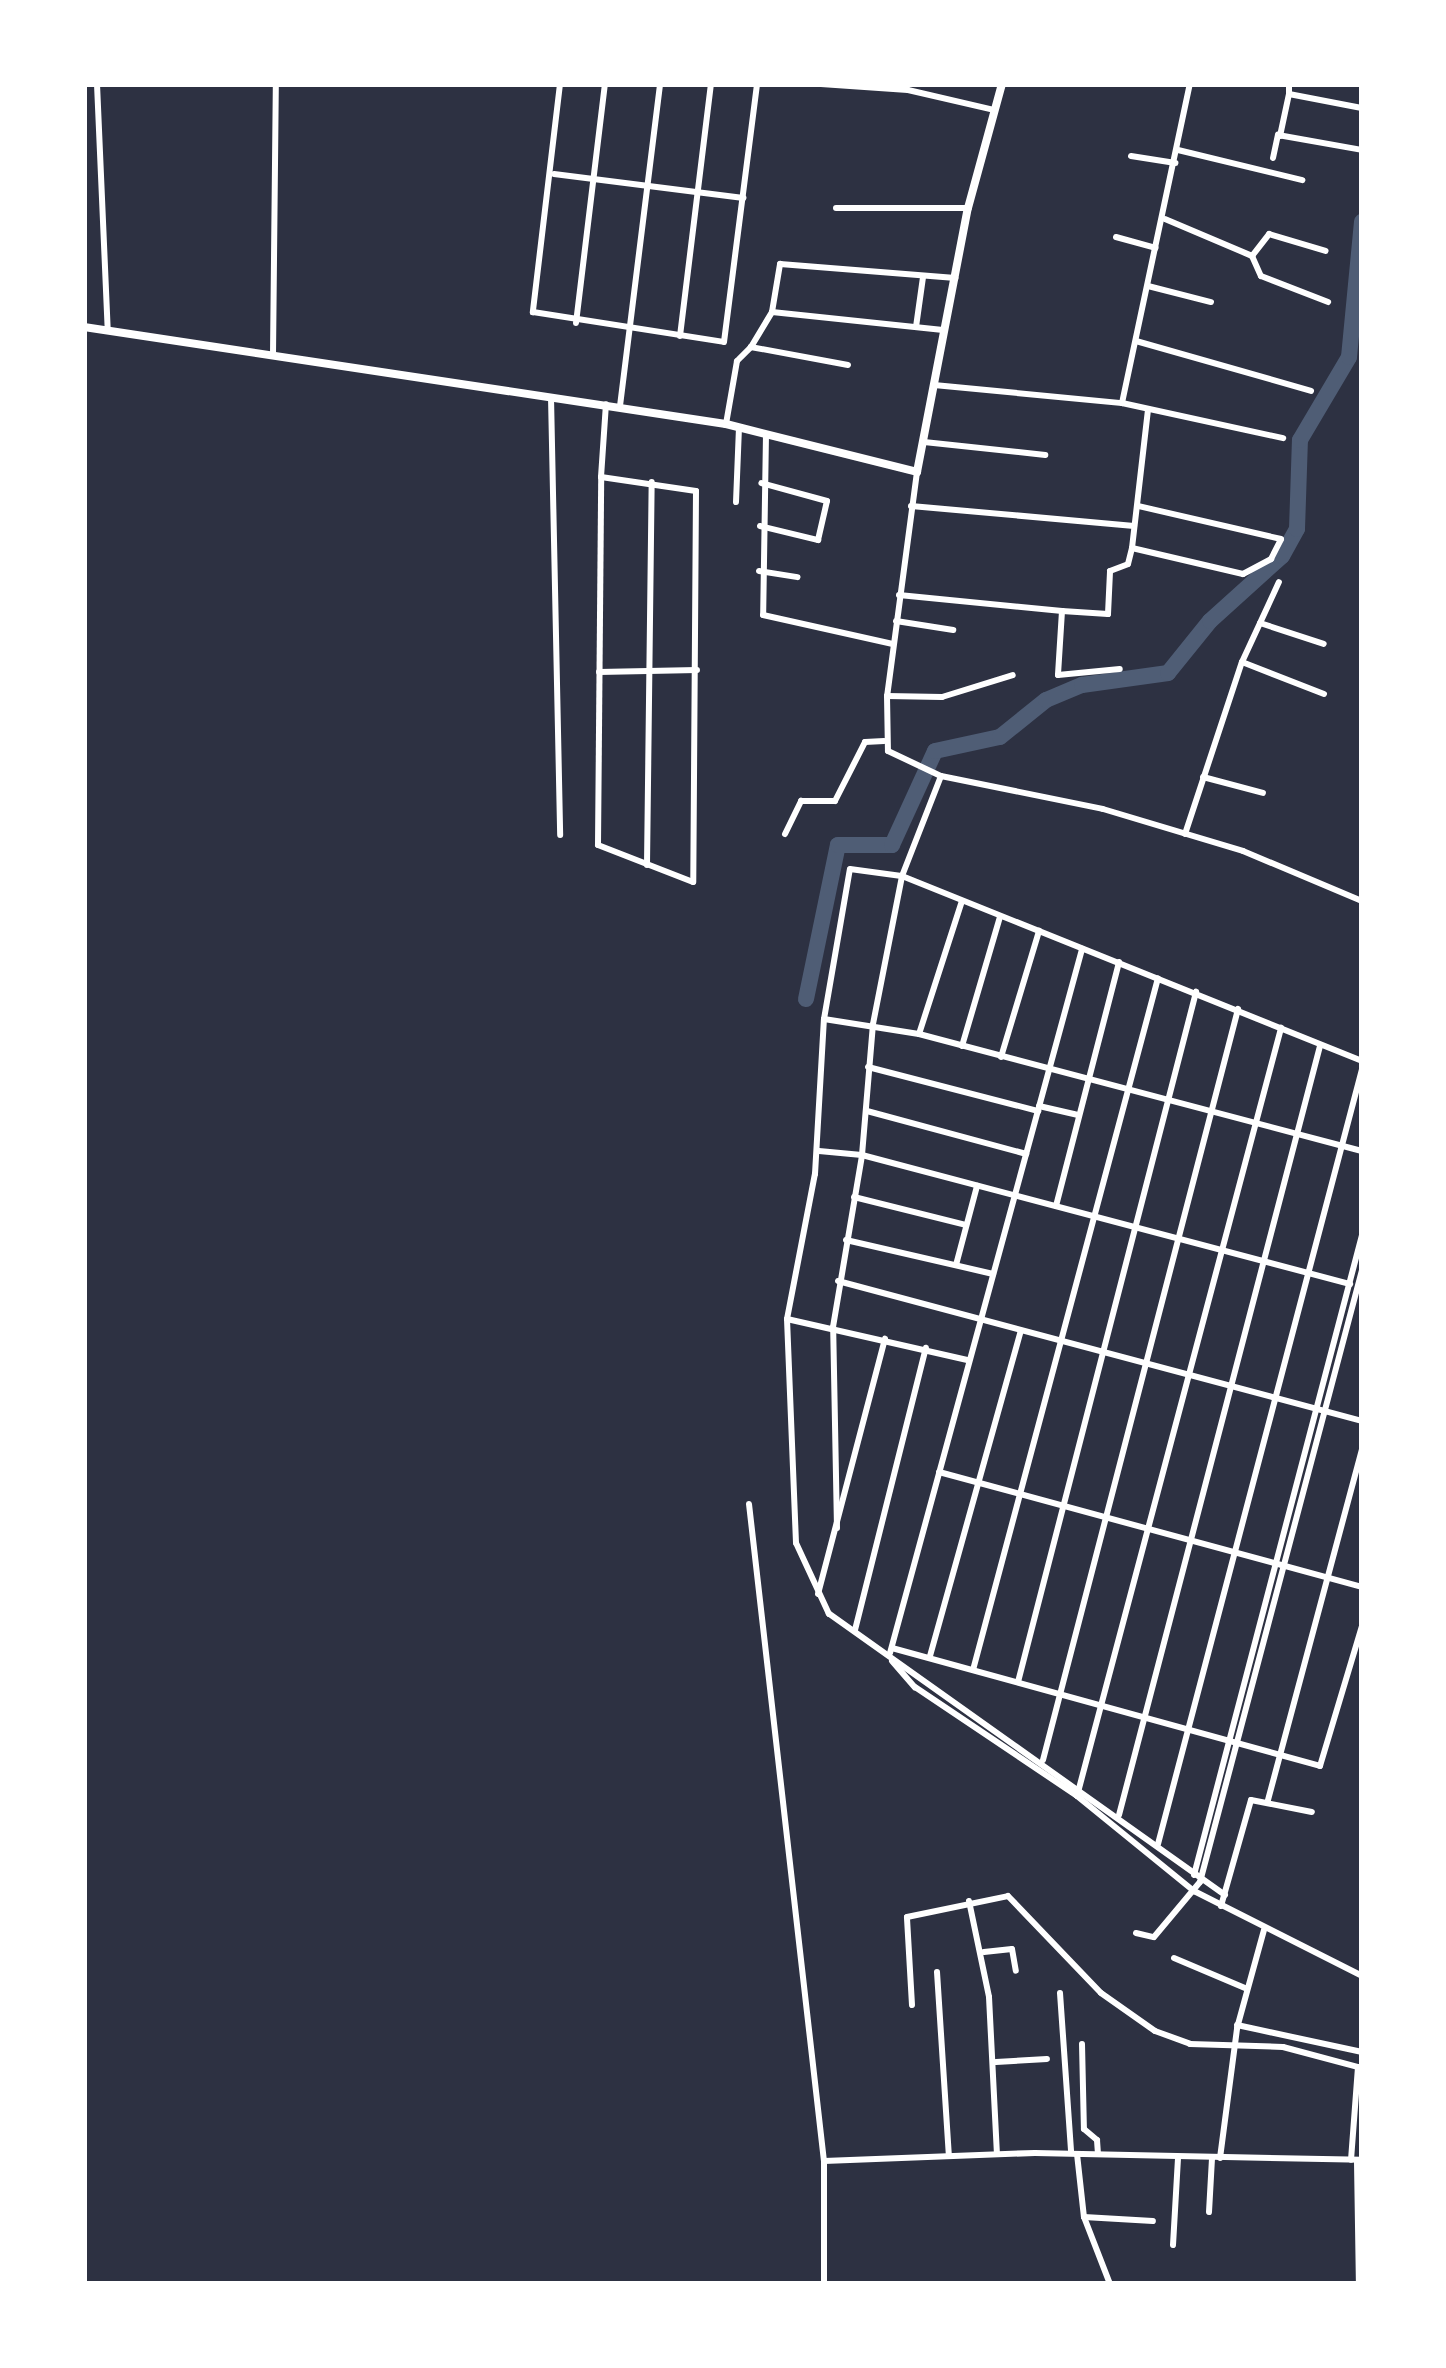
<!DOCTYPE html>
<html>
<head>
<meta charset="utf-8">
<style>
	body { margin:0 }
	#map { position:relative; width:1446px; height:2368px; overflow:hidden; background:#2d3142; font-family:"Fira Sans Condensed",sans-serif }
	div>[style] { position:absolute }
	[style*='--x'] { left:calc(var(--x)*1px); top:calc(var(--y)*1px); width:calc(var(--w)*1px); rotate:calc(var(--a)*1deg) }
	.river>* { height:16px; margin:-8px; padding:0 8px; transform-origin:8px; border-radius:8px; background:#4f5d75 }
	.minor>* { height:6px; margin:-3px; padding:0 3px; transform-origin:3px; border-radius:3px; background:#fff }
	.tertiary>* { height:8px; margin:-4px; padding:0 4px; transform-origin:4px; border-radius:4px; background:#fff }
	span { translate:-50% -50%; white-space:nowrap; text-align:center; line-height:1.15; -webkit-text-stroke:12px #fff; paint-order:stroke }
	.frame { position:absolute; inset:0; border:87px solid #fff; pointer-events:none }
</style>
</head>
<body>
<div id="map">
	<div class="river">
		<div style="--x:806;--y:999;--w:157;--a:-78.3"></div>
		<div style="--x:838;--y:845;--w:54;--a:0"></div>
		<div style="--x:892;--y:845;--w:103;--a:-65.4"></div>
		<div style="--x:935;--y:751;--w:66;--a:-12.2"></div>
		<div style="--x:1000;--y:737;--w:59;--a:-38.8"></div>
		<div style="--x:1046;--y:700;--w:39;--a:-23"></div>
		<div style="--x:1082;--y:685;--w:87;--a:-7.9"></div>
		<div style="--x:1168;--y:673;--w:67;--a:-51.1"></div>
		<div style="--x:1210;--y:621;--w:97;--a:-42.1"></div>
		<div style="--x:1282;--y:556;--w:31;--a:-61"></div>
		<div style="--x:1297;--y:529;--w:89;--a:-88.1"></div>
		<div style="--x:1300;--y:440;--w:96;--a:-59.4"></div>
		<div style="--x:1349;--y:357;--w:136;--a:-84.5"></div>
	</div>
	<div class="minor">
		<div style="--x:97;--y:84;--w:247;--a:87.5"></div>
		<div style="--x:560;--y:84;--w:230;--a:96.8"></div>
		<div style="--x:533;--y:312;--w:193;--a:8.9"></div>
		<div style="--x:724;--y:342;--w:260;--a:-82.7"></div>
		<div style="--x:821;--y:84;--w:87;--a:3.9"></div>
		<div style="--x:908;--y:90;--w:88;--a:13.1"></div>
		<div style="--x:1289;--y:84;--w:10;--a:90"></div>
		<div style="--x:1289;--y:94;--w:74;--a:10.9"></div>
		<div style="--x:1280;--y:136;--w:43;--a:-77.9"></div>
		<div style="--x:1178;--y:150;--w:128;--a:13.6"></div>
		<div style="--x:1131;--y:156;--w:45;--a:9"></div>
		<div style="--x:1273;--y:158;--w:24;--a:-78"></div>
		<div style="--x:1278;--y:135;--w:85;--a:10.1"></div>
		<div style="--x:554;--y:174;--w:191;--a:7.2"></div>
		<div style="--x:836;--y:208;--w:132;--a:0"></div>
		<div style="--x:1165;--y:219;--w:95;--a:23"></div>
		<div style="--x:1252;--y:256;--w:22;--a:66"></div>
		<div style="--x:1261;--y:276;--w:72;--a:21.2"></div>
		<div style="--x:1116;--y:237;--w:41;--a:15.4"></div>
		<div style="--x:1252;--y:256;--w:28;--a:-52"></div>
		<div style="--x:1269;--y:234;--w:59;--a:16.6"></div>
		<div style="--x:1148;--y:286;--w:65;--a:14.3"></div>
		<div style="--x:772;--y:312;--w:172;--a:6"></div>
		<div style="--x:576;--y:323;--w:241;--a:-83.1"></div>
		<div style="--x:916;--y:327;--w:50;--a:-82"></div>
		<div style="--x:680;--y:336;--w:254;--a:-83"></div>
		<div style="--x:1136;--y:341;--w:182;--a:15.9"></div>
		<div style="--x:273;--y:355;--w:271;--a:-89.4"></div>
		<div style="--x:848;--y:365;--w:99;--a:-169.5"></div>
		<div style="--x:751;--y:347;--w:41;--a:-59"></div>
		<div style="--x:772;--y:312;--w:49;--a:-80.5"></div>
		<div style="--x:780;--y:264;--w:176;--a:4.6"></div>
		<div style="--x:934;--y:385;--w:189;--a:5.5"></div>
		<div style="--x:1122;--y:403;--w:165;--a:12.3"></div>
		<div style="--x:551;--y:397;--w:438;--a:88.8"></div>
		<div style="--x:1122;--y:403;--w:326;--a:-78"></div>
		<div style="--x:620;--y:406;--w:324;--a:-82.9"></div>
		<div style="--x:726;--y:424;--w:64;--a:-80.1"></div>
		<div style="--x:737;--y:361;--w:20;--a:-45"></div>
		<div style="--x:766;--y:434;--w:181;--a:90.9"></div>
		<div style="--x:763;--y:615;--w:133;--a:12.6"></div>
		<div style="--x:924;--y:442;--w:122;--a:6.1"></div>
		<div style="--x:917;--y:472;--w:226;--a:97.6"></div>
		<div style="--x:887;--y:696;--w:55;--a:89"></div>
		<div style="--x:888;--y:751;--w:59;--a:25.3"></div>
		<div style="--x:941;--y:776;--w:165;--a:11.5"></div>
		<div style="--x:1103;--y:809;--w:146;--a:16.7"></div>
		<div style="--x:1243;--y:851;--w:129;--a:22.8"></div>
		<div style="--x:601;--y:477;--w:96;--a:8.4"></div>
		<div style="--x:696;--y:491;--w:391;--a:90.4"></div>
		<div style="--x:693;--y:882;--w:102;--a:-158.7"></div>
		<div style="--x:598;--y:845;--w:368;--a:-89.5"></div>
		<div style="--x:601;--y:477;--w:73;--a:-86.1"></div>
		<div style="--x:736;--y:502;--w:74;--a:-87.7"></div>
		<div style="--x:911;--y:506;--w:224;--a:5.1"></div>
		<div style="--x:760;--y:526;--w:60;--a:13.6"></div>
		<div style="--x:818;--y:540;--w:40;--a:-77"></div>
		<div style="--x:827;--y:501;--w:68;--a:-164.7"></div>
		<div style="--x:1132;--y:548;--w:114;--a:13.2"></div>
		<div style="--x:1243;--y:574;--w:32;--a:-28"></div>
		<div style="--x:1271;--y:559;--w:22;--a:-63"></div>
		<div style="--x:1281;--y:539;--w:147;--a:-167"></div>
		<div style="--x:759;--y:571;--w:39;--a:9"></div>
		<div style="--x:899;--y:595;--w:164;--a:5.6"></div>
		<div style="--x:1062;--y:611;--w:64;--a:93.6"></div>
		<div style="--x:1058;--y:675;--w:62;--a:-5.5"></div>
		<div style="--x:1062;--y:611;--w:46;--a:3.7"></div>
		<div style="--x:1108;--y:614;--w:43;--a:-87.3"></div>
		<div style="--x:1110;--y:571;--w:19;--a:-21"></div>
		<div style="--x:1128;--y:564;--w:16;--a:-76"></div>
		<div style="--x:1132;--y:548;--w:140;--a:-83.4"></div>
		<div style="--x:896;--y:621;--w:58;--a:9"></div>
		<div style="--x:1260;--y:623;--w:67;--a:18.2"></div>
		<div style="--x:1242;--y:662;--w:88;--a:21.3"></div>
		<div style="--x:599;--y:672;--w:98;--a:-1.2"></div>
		<div style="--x:887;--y:696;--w:55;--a:1"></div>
		<div style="--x:942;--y:697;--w:74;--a:-17.2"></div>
		<div style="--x:1203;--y:777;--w:62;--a:14.9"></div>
		<div style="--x:785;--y:834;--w:37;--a:-64"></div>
		<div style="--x:801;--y:801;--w:34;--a:0"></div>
		<div style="--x:835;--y:801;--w:66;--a:-63"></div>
		<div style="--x:865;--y:742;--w:19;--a:-3"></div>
		<div style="--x:1185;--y:834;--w:181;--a:-71.7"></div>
		<div style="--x:1242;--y:662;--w:88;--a:-65.2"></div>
		<div style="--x:647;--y:865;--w:383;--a:-89.3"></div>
		<div style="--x:824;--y:1019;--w:96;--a:9"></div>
		<div style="--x:919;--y:1034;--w:458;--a:14.8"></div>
		<div style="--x:919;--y:1034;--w:140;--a:-72.1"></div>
		<div style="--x:962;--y:1046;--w:134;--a:-73.6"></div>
		<div style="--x:1001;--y:1057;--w:132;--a:-73.2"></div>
		<div style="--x:868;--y:1067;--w:176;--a:14.5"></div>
		<div style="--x:1039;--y:1106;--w:39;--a:13"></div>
		<div style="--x:867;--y:1111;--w:165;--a:15.1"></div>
		<div style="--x:819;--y:1151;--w:43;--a:5.3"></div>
		<div style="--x:862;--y:1155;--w:505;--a:14.81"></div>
		<div style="--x:854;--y:1197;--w:115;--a:14"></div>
		<div style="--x:1056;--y:1206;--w:252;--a:-75.5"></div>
		<div style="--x:846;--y:1240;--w:151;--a:13"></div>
		<div style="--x:956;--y:1265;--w:82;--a:-75.1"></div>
		<div style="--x:838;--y:1281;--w:542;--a:14.96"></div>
		<div style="--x:787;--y:1319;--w:186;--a:12.8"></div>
		<div style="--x:939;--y:1472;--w:438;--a:15.2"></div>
		<div style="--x:749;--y:1504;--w:661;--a:83.49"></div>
		<div style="--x:824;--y:2161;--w:123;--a:90"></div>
		<div style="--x:837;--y:1528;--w:201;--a:-91.1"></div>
		<div style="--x:833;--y:1327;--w:174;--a:-80.4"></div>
		<div style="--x:862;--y:1155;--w:131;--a:-85.2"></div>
		<div style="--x:873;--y:1024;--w:151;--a:-78.9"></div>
		<div style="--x:902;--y:876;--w:107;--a:-68.7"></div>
		<div style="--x:818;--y:1594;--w:264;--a:-75.3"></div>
		<div style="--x:855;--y:1630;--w:291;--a:-75.9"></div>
		<div style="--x:892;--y:1648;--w:444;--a:15.4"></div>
		<div style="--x:1320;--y:1766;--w:146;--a:-73.3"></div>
		<div style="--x:890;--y:1653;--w:730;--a:-74.74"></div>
		<div style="--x:930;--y:1656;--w:338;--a:-74.4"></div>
		<div style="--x:892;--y:1661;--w:35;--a:49"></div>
		<div style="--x:915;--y:1687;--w:195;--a:33.9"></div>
		<div style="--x:1077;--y:1796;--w:151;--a:39.1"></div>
		<div style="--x:1194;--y:1891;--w:188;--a:26.8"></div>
		<div style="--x:973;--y:1670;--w:716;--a:-75.03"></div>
		<div style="--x:1018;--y:1682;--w:713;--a:-75.53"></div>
		<div style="--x:1043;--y:1760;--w:776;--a:-75.44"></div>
		<div style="--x:1077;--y:1796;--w:795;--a:-75.12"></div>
		<div style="--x:1268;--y:1800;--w:364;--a:-75"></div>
		<div style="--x:1119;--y:1815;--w:795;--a:-75.35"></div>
		<div style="--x:1158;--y:1844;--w:801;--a:-75.25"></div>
		<div style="--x:1194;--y:1875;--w:662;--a:-75.29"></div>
		<div style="--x:1225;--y:1895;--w:486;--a:-144.6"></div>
		<div style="--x:829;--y:1614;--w:78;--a:-114.9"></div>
		<div style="--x:796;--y:1543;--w:224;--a:-92.3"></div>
		<div style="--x:787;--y:1319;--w:148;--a:-79.1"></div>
		<div style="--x:815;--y:1174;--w:155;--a:-86.7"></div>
		<div style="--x:824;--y:1019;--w:152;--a:-80.2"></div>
		<div style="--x:850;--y:869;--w:52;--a:7.7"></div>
		<div style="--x:902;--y:876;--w:496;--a:21.9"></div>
		<div style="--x:969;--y:1901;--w:98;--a:78.2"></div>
		<div style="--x:989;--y:1997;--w:156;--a:87.1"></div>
		<div style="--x:1221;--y:1906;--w:110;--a:-74.2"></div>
		<div style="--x:1251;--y:1800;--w:62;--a:11.1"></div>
		<div style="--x:1136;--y:1933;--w:18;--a:13"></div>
		<div style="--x:1154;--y:1937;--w:72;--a:-50.1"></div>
		<div style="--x:1200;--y:1882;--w:633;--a:-75.17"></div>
		<div style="--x:984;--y:1952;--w:28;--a:-6"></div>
		<div style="--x:1012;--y:1949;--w:22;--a:80"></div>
		<div style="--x:1174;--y:1958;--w:77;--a:22.9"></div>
		<div style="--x:937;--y:1972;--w:184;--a:86.3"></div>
		<div style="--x:1060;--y:1993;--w:158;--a:86"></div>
		<div style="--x:912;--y:2005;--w:88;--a:-93.3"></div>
		<div style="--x:907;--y:1917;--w:103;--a:-11.7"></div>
		<div style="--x:1008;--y:1896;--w:134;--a:46.2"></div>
		<div style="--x:1101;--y:1993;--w:66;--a:35.1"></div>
		<div style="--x:1155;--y:2031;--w:37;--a:20"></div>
		<div style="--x:1190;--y:2044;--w:93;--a:1.8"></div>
		<div style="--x:1283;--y:2047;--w:78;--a:14.9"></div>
		<div style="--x:1358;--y:2067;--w:93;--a:94.3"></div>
		<div style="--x:1237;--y:2025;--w:128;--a:12.2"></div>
		<div style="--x:1082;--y:2044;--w:85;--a:88.7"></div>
		<div style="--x:1084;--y:2129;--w:17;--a:40"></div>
		<div style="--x:1097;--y:2140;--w:13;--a:86"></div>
		<div style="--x:996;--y:2062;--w:51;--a:-3.4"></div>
		<div style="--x:1077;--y:2154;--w:63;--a:83.7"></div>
		<div style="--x:1084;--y:2217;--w:72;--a:68.8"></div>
		<div style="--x:1220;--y:2158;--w:131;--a:-82.5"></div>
		<div style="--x:1237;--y:2028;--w:102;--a:-74.6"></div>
		<div style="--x:824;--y:2161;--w:211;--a:-2.2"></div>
		<div style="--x:1035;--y:2153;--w:327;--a:1.2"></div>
		<div style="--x:1357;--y:2162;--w:122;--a:89.1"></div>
		<div style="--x:1209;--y:2212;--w:54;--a:-86.8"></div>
		<div style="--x:1084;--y:2217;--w:69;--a:3.3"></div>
		<div style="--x:1173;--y:2245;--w:86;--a:-86.7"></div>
	</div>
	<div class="tertiary">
		<div style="--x:84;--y:327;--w:649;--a:8.59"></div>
		<div style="--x:726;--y:424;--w:197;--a:14.1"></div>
		<div style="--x:917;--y:472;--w:269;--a:-79.1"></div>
		<div style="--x:968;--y:208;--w:129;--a:-74.7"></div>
	</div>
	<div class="frame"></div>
</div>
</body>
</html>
